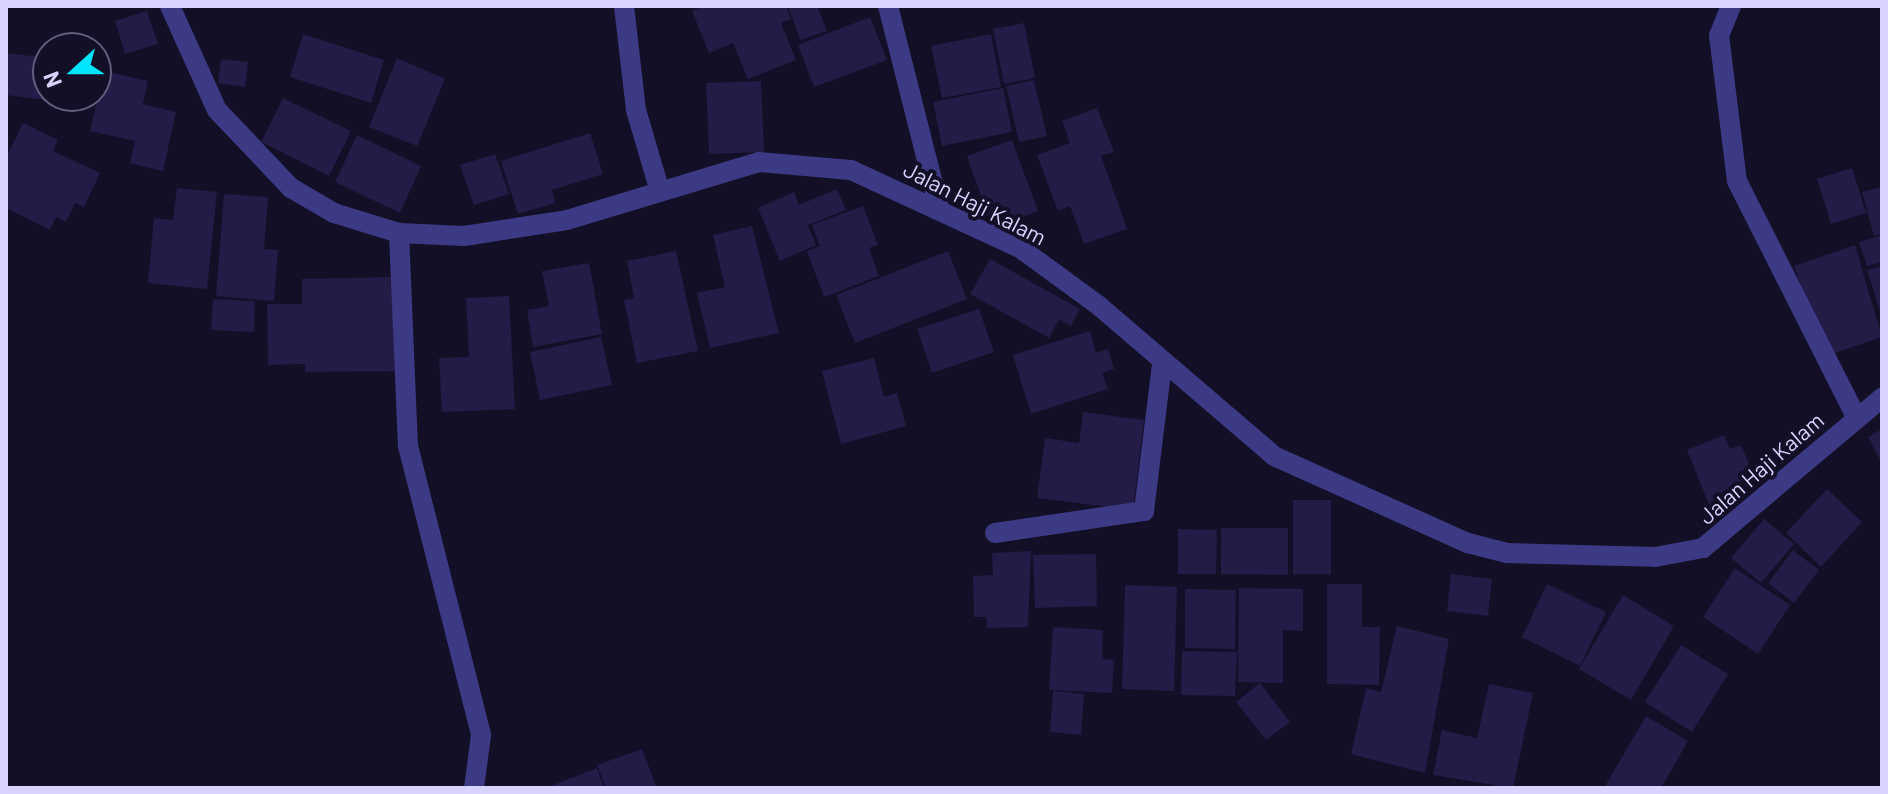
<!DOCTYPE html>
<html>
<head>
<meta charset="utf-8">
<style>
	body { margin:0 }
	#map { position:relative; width:1888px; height:794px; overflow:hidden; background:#130f26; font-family:Barlow,sans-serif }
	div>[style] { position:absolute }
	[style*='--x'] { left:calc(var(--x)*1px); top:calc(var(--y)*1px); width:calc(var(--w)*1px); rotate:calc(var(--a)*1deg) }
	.building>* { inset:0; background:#241b47 }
	.minor>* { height:20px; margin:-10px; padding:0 10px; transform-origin:10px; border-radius:10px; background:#3d3a85 }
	span { translate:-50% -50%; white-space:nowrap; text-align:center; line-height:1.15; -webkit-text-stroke:8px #130f26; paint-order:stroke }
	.street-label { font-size:22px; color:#d9d4ff }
	.frame { position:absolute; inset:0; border:8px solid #d9d4ff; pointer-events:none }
	.north { position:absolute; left:32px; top:32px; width:80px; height:80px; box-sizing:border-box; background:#130f26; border:2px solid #625e7d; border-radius:50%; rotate:249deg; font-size:22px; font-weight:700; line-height:32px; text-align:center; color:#d9d4ff }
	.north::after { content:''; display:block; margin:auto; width:28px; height:36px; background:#00e5ff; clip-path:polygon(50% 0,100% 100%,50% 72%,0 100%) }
</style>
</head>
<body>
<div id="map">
	<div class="building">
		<div style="clip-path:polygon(704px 6px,786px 6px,791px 19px,781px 23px,796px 60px,748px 79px,733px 43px,709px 53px,692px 11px)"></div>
		<div style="clip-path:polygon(788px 6px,817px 6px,827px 31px,800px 40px)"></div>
		<div style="clip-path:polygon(147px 11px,158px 44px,125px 54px,115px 21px)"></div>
		<div style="clip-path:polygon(870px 17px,887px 60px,814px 87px,798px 45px)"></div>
		<div style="clip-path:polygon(1024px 23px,1035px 78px,1004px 84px,993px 29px)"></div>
		<div style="clip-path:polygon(303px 34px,384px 60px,371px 103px,290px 77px)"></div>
		<div style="clip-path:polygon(991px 34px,1001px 87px,942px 98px,931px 46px)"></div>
		<div style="clip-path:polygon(6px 53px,48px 58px,48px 96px,65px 96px,64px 102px,6px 95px)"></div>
		<div style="clip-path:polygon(397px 58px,445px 79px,417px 146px,369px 127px)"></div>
		<div style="clip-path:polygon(221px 59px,248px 62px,245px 87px,218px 83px)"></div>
		<div style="clip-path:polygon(104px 71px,148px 81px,143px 104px,176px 112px,163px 171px,130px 163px,135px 141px,90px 131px)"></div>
		<div style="clip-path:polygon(1034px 80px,1047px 136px,1019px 142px,1006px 86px)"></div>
		<div style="clip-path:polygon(761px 81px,764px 152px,709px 154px,706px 83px)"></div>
		<div style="clip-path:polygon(1003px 88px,1012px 132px,942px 146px,933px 102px)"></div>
		<div style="clip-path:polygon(283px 98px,351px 131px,329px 176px,261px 142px)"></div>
		<div style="clip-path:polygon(1097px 108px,1114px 152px,1101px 156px,1127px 229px,1084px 244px,1070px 206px,1058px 211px,1037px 155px,1070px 143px,1062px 121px)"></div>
		<div style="clip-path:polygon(23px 123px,58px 140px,53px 151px,100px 173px,84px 207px,75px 203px,66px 222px,56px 217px,50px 230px,6px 208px,6px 158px)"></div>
		<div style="clip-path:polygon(590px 133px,603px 174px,552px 190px,555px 203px,518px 214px,501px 161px)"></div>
		<div style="clip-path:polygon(357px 135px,421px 166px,400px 213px,335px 182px)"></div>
		<div style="clip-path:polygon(1012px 140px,1038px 211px,992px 228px,967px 156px)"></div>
		<div style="clip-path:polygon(495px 154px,509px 194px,474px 205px,460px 165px)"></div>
		<div style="clip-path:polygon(1852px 168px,1866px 213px,1831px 224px,1817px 179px)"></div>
		<div style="clip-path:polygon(1882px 187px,1882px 234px,1874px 236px,1862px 192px)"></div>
		<div style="clip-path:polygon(177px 188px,217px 192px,207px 289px,148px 283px,154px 218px,173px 220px)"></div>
		<div style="clip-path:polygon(837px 189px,846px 210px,808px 225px,816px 245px,780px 261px,758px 208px,794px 192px,799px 205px)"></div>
		<div style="clip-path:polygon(224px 194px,268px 197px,264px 249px,278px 250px,274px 301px,216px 296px)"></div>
		<div style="clip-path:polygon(863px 206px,878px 245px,869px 248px,879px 276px,824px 297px,807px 251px,820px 246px,812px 225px)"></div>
		<div style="clip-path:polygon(752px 226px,779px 333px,710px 348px,697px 293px,725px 287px,713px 235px)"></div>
		<div style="clip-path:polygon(1882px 235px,1882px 262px,1867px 266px,1859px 242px)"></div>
		<div style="clip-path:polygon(1855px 245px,1882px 337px,1826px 356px,1794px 266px)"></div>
		<div style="clip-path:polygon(676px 251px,698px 351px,637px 363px,624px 300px,634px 298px,627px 261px)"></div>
		<div style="clip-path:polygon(948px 251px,967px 299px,855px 343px,836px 295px)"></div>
		<div style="clip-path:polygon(990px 259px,1080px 309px,1071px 326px,1059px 319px,1049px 338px,970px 294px)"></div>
		<div style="clip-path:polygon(589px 263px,602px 334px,533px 347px,527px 310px,549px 306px,542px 271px)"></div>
		<div style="clip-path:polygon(1882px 266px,1882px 314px,1881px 314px,1867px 270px)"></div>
		<div style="clip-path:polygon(392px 277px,395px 371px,305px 372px,305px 364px,268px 365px,267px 304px,302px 304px,302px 279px)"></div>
		<div style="clip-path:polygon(509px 296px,515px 409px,442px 412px,439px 358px,469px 357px,466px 298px)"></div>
		<div style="clip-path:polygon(213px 299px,255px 301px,254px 332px,211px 330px)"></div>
		<div style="clip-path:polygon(979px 309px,994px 352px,932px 373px,917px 329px)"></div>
		<div style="clip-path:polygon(1090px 331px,1096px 353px,1108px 349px,1114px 369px,1102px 373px,1108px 389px,1031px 414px,1013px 355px)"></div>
		<div style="clip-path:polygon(601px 337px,612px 385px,540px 400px,530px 352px)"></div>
		<div style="clip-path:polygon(874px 358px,884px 397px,897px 393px,906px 426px,841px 444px,822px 371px)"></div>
		<div style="clip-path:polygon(1083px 412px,1144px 420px,1133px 510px,1037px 498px,1045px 438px,1079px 443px)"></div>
		<div style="clip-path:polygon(1882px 429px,1882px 464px,1868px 437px)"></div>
		<div style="clip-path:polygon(1724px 435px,1730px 449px,1741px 445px,1751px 469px,1741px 473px,1749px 494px,1711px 509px,1687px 450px)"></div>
		<div style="clip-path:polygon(1827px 489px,1862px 522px,1821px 567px,1786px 533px)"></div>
		<div style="clip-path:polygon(1293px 500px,1331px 500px,1331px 574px,1293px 574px)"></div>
		<div style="clip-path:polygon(1764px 519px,1794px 544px,1761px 583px,1731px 558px)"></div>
		<div style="clip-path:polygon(1221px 528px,1288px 528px,1288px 575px,1221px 574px)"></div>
		<div style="clip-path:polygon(1178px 529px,1217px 530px,1216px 574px,1178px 574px)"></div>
		<div style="clip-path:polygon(1793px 550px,1819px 570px,1794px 603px,1768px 583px)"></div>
		<div style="clip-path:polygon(1031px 551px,1028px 627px,987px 628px,986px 617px,974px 617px,973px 576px,993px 575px,992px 553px)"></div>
		<div style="clip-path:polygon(1096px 554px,1097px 606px,1035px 608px,1033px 555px)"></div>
		<div style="clip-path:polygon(1735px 568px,1790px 605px,1758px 654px,1703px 617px)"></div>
		<div style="clip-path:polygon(1451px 574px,1492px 579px,1488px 616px,1447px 611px)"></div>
		<div style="clip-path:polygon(1327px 584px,1362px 584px,1362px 627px,1380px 627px,1379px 685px,1327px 684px)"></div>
		<div style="clip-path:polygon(1547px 584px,1606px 612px,1580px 666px,1522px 637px)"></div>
		<div style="clip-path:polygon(1125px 585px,1177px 587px,1174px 691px,1122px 689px)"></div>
		<div style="clip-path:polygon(1239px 588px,1303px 589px,1303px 631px,1283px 630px,1283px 683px,1238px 682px)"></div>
		<div style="clip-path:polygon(1185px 589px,1236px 590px,1235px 649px,1185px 648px)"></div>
		<div style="clip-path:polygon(1623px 595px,1674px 626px,1631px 700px,1579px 669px)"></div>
		<div style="clip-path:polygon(1397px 626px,1449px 639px,1425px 773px,1351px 754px,1366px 688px,1381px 692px)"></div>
		<div style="clip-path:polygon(1053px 627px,1103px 630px,1102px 659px,1114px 660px,1112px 693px,1049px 690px)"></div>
		<div style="clip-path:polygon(1681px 645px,1728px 674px,1692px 732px,1645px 702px)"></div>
		<div style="clip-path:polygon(1182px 651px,1237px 652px,1235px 696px,1181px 695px)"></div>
		<div style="clip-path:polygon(1260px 683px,1290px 722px,1266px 740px,1236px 702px)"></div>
		<div style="clip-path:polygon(1489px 684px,1533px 693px,1513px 788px,1433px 775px,1442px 730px,1477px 738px)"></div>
		<div style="clip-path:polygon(1053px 691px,1084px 694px,1081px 735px,1050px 732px)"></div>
		<div style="clip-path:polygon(1646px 716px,1688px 741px,1661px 788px,1604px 788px)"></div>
		<div style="clip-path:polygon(642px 749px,657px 788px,606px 788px,597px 765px)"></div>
		<div style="clip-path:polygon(597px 768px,604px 788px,545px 788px)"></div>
	</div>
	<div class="minor">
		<div style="--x:170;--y:6;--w:114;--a:65.7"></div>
		<div style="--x:217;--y:110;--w:108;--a:46.5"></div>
		<div style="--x:291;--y:188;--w:50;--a:30.2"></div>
		<div style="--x:334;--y:213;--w:68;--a:17.1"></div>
		<div style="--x:399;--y:233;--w:65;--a:2.6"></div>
		<div style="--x:464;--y:236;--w:104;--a:-8.8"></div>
		<div style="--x:567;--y:220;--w:201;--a:-16.8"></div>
		<div style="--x:759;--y:162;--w:92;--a:5"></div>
		<div style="--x:851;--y:170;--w:186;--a:24.8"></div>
		<div style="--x:1020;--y:248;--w:97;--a:36.2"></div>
		<div style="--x:1098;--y:305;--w:232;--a:40.6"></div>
		<div style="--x:1274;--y:456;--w:213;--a:24.2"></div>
		<div style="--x:1468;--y:543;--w:40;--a:14.4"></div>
		<div style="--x:1507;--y:553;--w:148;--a:1.5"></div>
		<div style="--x:1655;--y:557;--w:49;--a:-10.6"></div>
		<div style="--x:1703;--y:548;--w:234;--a:-40"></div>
		<div style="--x:624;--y:6;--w:105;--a:83.4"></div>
		<div style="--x:636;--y:110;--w:81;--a:73.6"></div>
		<div style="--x:888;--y:6;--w:211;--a:75.8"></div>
		<div style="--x:1731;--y:6;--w:31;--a:112"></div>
		<div style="--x:1719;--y:35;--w:147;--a:83"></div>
		<div style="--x:1737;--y:181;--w:264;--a:63.2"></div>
		<div style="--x:399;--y:233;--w:213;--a:87.6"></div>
		<div style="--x:408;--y:446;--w:298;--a:75.8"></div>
		<div style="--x:481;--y:735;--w:53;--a:97.5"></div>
		<div style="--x:995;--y:533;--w:151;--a:-8.4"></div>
		<div style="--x:1144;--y:511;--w:147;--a:-83"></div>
	</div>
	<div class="street-label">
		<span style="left:975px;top:203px;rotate:27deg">Jalan Haji Kalam</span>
		<span style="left:1761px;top:468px;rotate:-41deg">Jalan Haji Kalam</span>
	</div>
	<div class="frame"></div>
	<div class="north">N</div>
</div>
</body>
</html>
